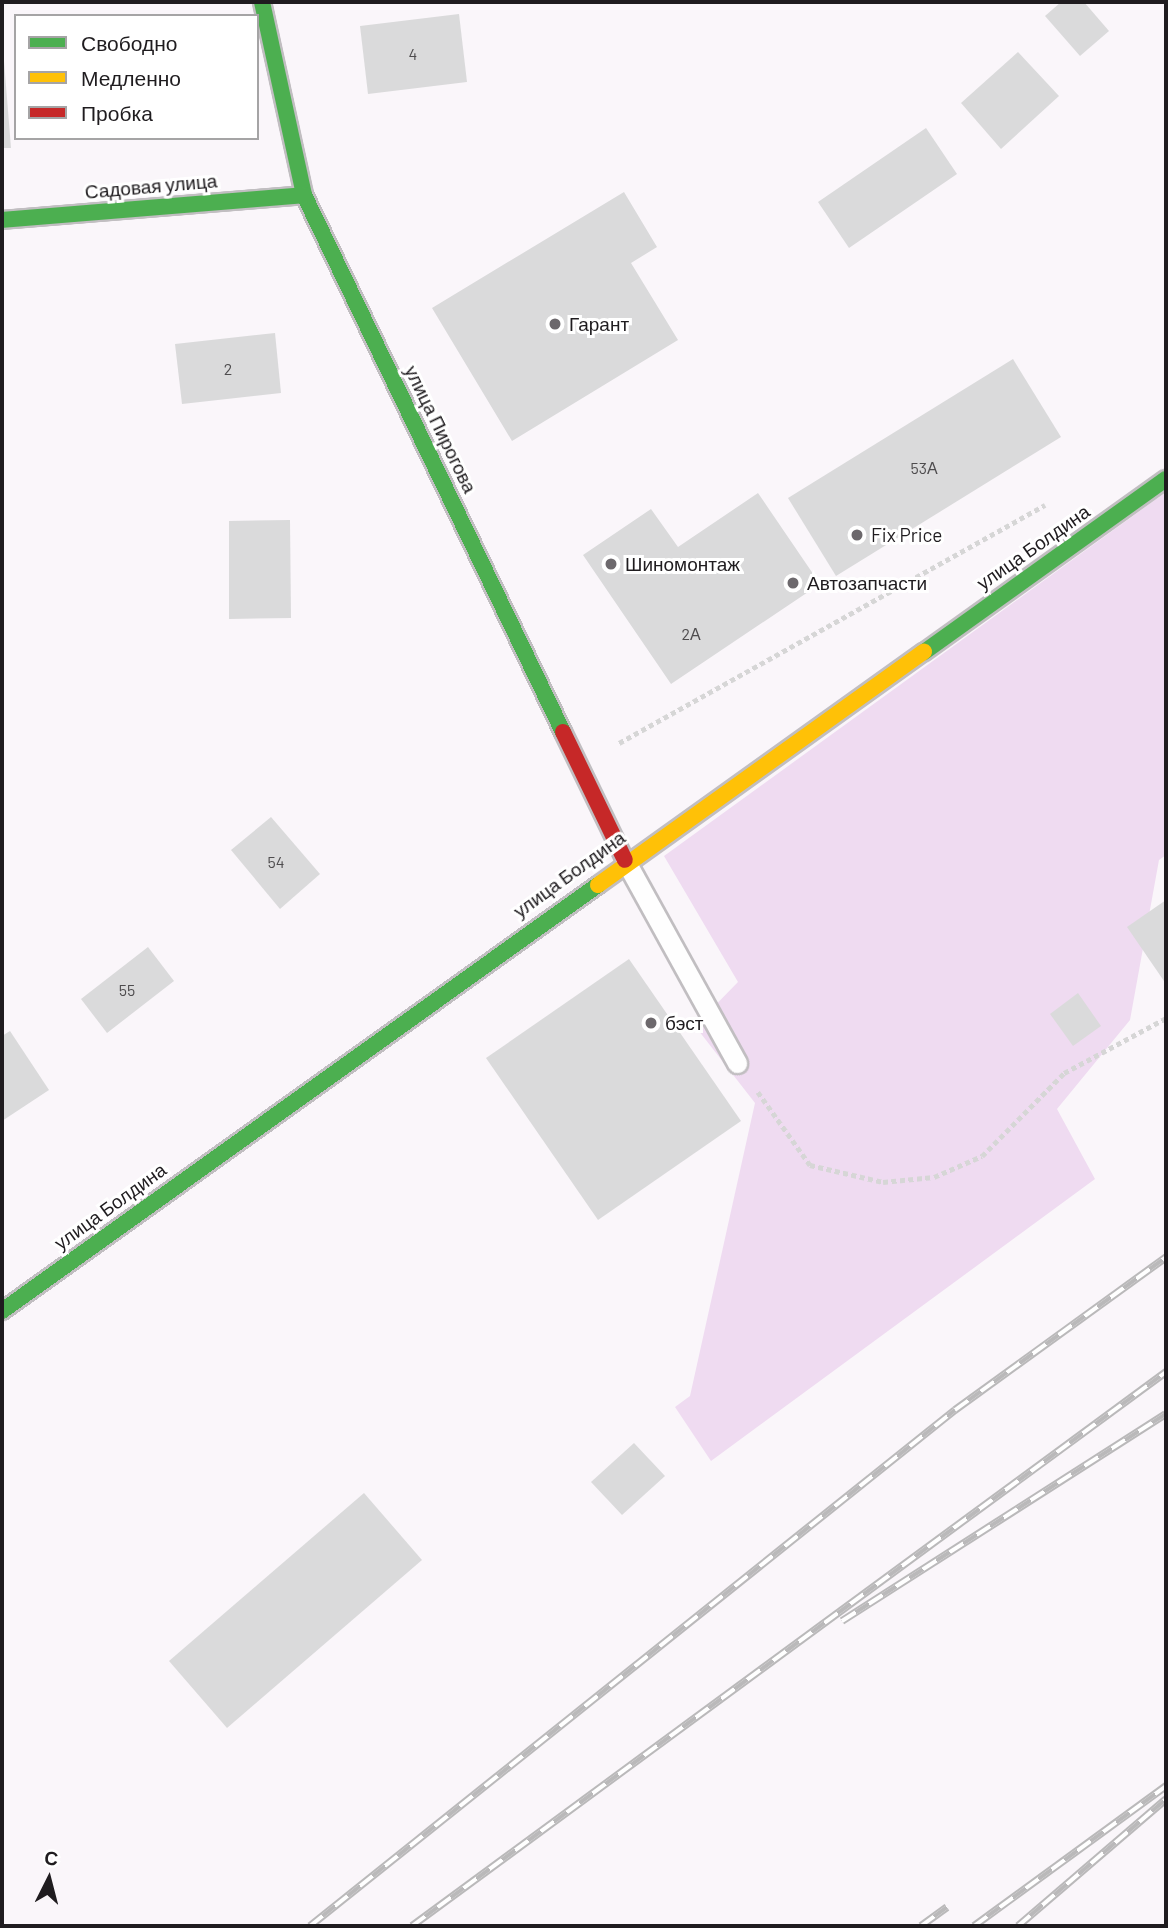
<!DOCTYPE html>
<html>
<head>
<meta charset="utf-8">
<style>
	body { margin:0 }
	#map { position:relative; width:1168px; height:1928px; overflow:hidden; background:#faf6fa; font-family:Barlow,sans-serif }
	div>[style] { position:absolute }
	[style*='--x'] { left:calc(var(--x)*1px); top:calc(var(--y)*1px); width:calc(var(--w)*1px); rotate:calc(var(--a)*1deg) }
	.green>* { inset:0; background:#efdbf1 }
	.building>* { inset:0; background:#dadadb }
	.path>* { height:4.5px; margin-top:-2.25px; transform-origin:0; background:repeating-linear-gradient(90deg,#d6d6d6 0 5px,transparent 0 8.5px) }
	.roads { filter:drop-shadow(2px 0 #c1bec1) drop-shadow(-2px 0 #c1bec1) drop-shadow(0 2px #c1bec1) drop-shadow(0 -2px #c1bec1) }
	.lane>* { height:19px; margin:-9.5px; padding:0 9.5px; transform-origin:9.5px; border-radius:9.5px; background:#fefefe }
	.fast>* { height:16px; margin:-8px; padding:0 8px; transform-origin:8px; border-radius:8px; background:#4caf50 }
	.slow>* { height:16px; margin:-8px; padding:0 8px; transform-origin:8px; border-radius:8px; background:#ffc107 }
	.jam>* { height:16px; margin:-8px; padding:0 8px; transform-origin:8px; border-radius:8px; background:#c62828 }
	.rail>* { height:8px; margin-top:-4px; transform-origin:0; background:repeating-linear-gradient(90deg,#fff 0 16px,#bab9ba 0 32px); box-sizing:border-box; border-block:2px solid #bab9ba }
	.dots>* { width:19px; height:19px; translate:-50% -50%; box-sizing:border-box; border:4px solid #fff; border-radius:50% }
	span { translate:-50% -50%; white-space:nowrap; text-align:center; line-height:1.15; -webkit-text-stroke:6px #fff; paint-order:stroke }
	.number-label { font-size:16px; color:#4e4c4e }
	.number-label span { -webkit-text-stroke-width:0 }
	.street-label { font-size:19px; color:#1f1c1f }
	.poi-label { font-size:19px; color:#1f1c1f }
	.left { translate:0 -50%; text-align:left }
	.frame { position:absolute; inset:0; border:4px solid #1f1c1f; pointer-events:none }
	.legend { position:absolute; left:14px; top:14px; width:245px; height:126px; box-sizing:border-box; background:#fff; border:2px solid #a5a4a5; margin:0; padding:9px 12px; list-style:none; font-size:21px; color:#1f1c1f }
	.legend li { display:flex; align-items:center; gap:14px; height:35px }
	.legend b { width:35px; border:2px solid #a5a4a5 }
	.north { position:absolute; left:14px; top:1844px; width:70px; height:70px; -webkit-text-stroke:5px #fff; paint-order:stroke; rotate:6deg; font-size:19px; font-weight:700; line-height:28px; text-align:center; color:#1f1c1f }
	.north::after { content:''; display:block; margin:auto; width:24px; height:32px; background:#1f1c1f; clip-path:polygon(50% 0,100% 100%,50% 72%,0 100%) }
</style>
</head>
<body>
<div id="map">
	<div class="green">
		<div style="clip-path:polygon(1166px 492px,1166px 855px,1159px 860px,1130px 1020px,1057px 1109px,1095px 1179px,711px 1461px,675px 1407px,690px 1396px,755px 1103px,695px 1026px,738px 982px,664px 856px)"></div>
	</div>
	<div class="building">
		<div style="clip-path:polygon(1061px 2px,1084px 2px,1109px 31px,1080px 56px,1045px 16px)"></div>
		<div style="clip-path:polygon(459px 14px,467px 82px,368px 94px,360px 26px)"></div>
		<div style="clip-path:polygon(2px 36px,11px 148px,2px 148px)"></div>
		<div style="clip-path:polygon(1018px 52px,1059px 96px,1001px 149px,961px 103px)"></div>
		<div style="clip-path:polygon(926px 128px,957px 174px,849px 248px,818px 202px)"></div>
		<div style="clip-path:polygon(624px 192px,657px 247px,631px 263px,678px 340px,512px 441px,432px 308px)"></div>
		<div style="clip-path:polygon(275px 333px,281px 393px,182px 404px,175px 344px)"></div>
		<div style="clip-path:polygon(1013px 359px,1061px 437px,836px 576px,788px 498px)"></div>
		<div style="clip-path:polygon(758px 493px,820px 584px,671px 684px,583px 555px,651px 509px,678px 547px)"></div>
		<div style="clip-path:polygon(290px 520px,291px 618px,229px 619px,229px 521px)"></div>
		<div style="clip-path:polygon(271px 817px,320px 874px,280px 909px,231px 850px)"></div>
		<div style="clip-path:polygon(1166px 900px,1166px 984px,1127px 927px)"></div>
		<div style="clip-path:polygon(148px 947px,174px 981px,107px 1033px,81px 999px)"></div>
		<div style="clip-path:polygon(629px 959px,741px 1121px,598px 1220px,486px 1058px)"></div>
		<div style="clip-path:polygon(1078px 993px,1101px 1026px,1073px 1046px,1050px 1014px)"></div>
		<div style="clip-path:polygon(10px 1031px,49px 1090px,2px 1121px,2px 1036px)"></div>
		<div style="clip-path:polygon(634px 1443px,665px 1476px,622px 1515px,591px 1482px)"></div>
		<div style="clip-path:polygon(364px 1493px,422px 1560px,227px 1728px,169px 1661px)"></div>
	</div>
	<div class="path">
		<div style="--x:619;--y:743;--w:488;--a:-29.2"></div>
		<div style="--x:758;--y:1092;--w:90;--a:54.5"></div>
		<div style="--x:810;--y:1165;--w:75;--a:13.1"></div>
		<div style="--x:883;--y:1182;--w:51;--a:-5.6"></div>
		<div style="--x:934;--y:1177;--w:52;--a:-23.6"></div>
		<div style="--x:982;--y:1156;--w:117;--a:-45.3"></div>
		<div style="--x:1064;--y:1073;--w:116;--a:-28.3"></div>
	</div>
	<div class="roads">
		<div class="lane">
			<div style="--x:625;--y:860;--w:232;--a:61.1"></div>
		</div>
		<div class="fast">
			<div style="--x:262;--y:2;--w:198;--a:77.7"></div>
			<div style="--x:304;--y:195;--w:596;--a:64.25"></div>
			<div style="--x:2;--y:220;--w:303;--a:-4.7"></div>
			<div style="--x:924;--y:652;--w:297;--a:-35.6"></div>
			<div style="--x:2;--y:1311;--w:733;--a:-35.56"></div>
		</div>
		<div class="slow">
			<div style="--x:598;--y:885;--w:401;--a:-35.6"></div>
		</div>
		<div class="jam">
			<div style="--x:563;--y:732;--w:142;--a:64.2"></div>
		</div>
	</div>
	<div class="rail">
		<div style="--x:842;--y:1621;--w:384;--a:-32.6"></div>
		<div style="--x:310;--y:1926;--w:826;--a:-38.66"></div>
		<div style="--x:955;--y:1410;--w:261;--a:-35.9"></div>
		<div style="--x:412;--y:1926;--w:936;--a:-36.31"></div>
		<div style="--x:921;--y:1926;--w:32;--a:-36"></div>
		<div style="--x:974;--y:1926;--w:238;--a:-36.1"></div>
		<div style="--x:1018;--y:1926;--w:195;--a:-40.6"></div>
	</div>
	<div class="dots">
		<div style="left:555px;top:324px;background:#6c686c"></div>
		<div style="left:857px;top:535px;background:#6c686c"></div>
		<div style="left:611px;top:564px;background:#6c686c"></div>
		<div style="left:793px;top:583px;background:#6c686c"></div>
		<div style="left:651px;top:1023px;background:#6c686c"></div>
	</div>
	<div class="number-label">
		<span style="left:413px;top:54px">4</span>
		<span style="left:228px;top:369px">2</span>
		<span style="left:924px;top:468px">53А</span>
		<span style="left:691px;top:634px">2А</span>
		<span style="left:276px;top:862px">54</span>
		<span style="left:127px;top:990px">55</span>
	</div>
	<div class="street-label">
		<span style="left:151px;top:186px;rotate:-5deg">Садовая улица</span>
		<span style="left:441px;top:429px;rotate:64deg">улица Пирогова</span>
		<span style="left:1033px;top:547px;rotate:-35deg">улица Болдина</span>
		<span style="left:569px;top:874px;rotate:-36deg">улица Болдина</span>
		<span style="left:110px;top:1206px;rotate:-36deg">улица Болдина</span>
	</div>
	<div class="poi-label">
		<span class="left" style="left:569px;top:324px">Гарант</span>
		<span class="left" style="left:871px;top:535px">Fix Price</span>
		<span class="left" style="left:625px;top:564px">Шиномонтаж</span>
		<span class="left" style="left:807px;top:583px">Автозапчасти</span>
		<span class="left" style="left:665px;top:1023px">бэст</span>
	</div>
	<div class="frame"></div>
	<ul class="legend">
	<li><b style="height:9px;background:#4caf50"></b>Свободно</li>
	<li><b style="height:9px;background:#ffc107"></b>Медленно</li>
	<li><b style="height:9px;background:#c62828"></b>Пробка</li>
	</ul>
	<div class="north">С</div>
</div>
</body>
</html>
